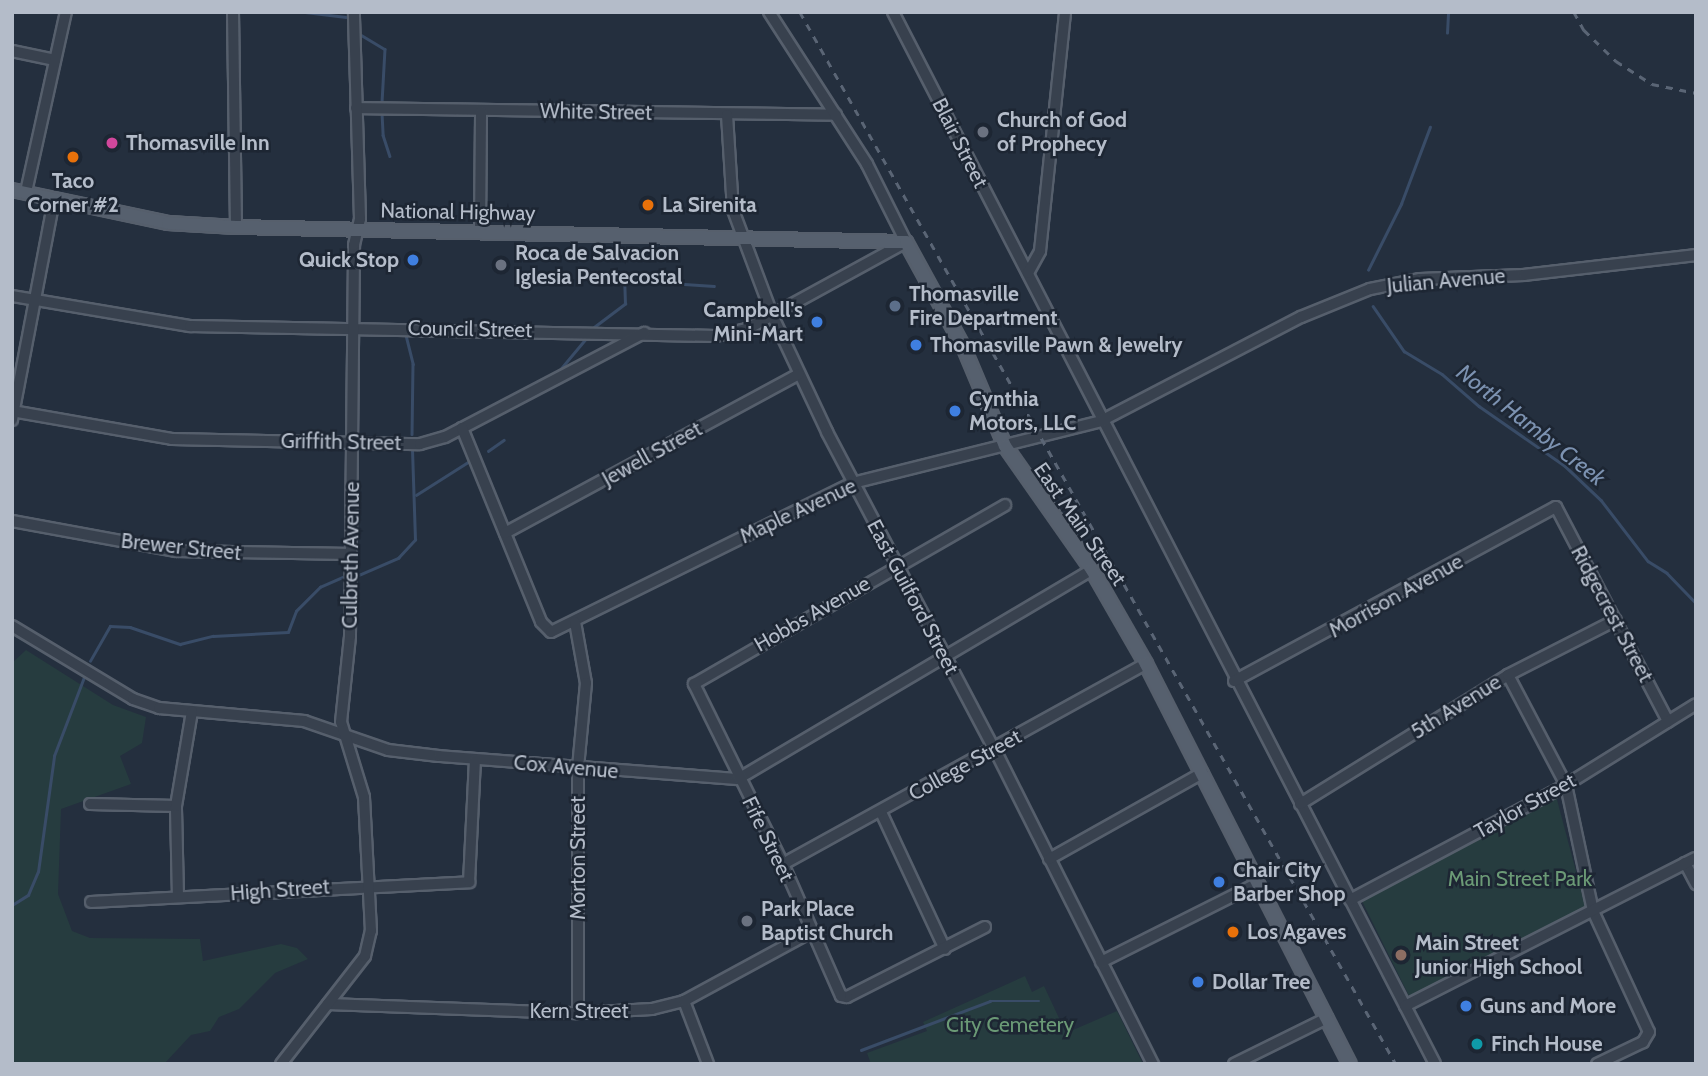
<!DOCTYPE html>
<html>
<head>
<meta charset="utf-8">
<style>
	body { margin:0 }
	#map { position:relative; width:1708px; height:1076px; overflow:hidden; background:#242f3e; font-family:Cabin,sans-serif }
	div>[style] { position:absolute }
	[style*='--x'] { left:calc(var(--x)*1px); top:calc(var(--y)*1px); width:calc(var(--w)*1px); rotate:calc(var(--a)*1deg) }
	.green>* { inset:0; background:#263c3f }
	.stream>* { height:2.5px; margin:-1.25px; padding:0 1.25px; transform-origin:1.25px; border-radius:1.25px; background:#394c67 }
	.roads { filter:drop-shadow(2px 0 #565f6c) drop-shadow(-2px 0 #565f6c) drop-shadow(0 2px #565f6c) drop-shadow(0 -2px #565f6c) }
	.minor>* { height:10px; margin:-5px; padding:0 5px; transform-origin:5px; border-radius:5px; background:#38414e }
	.major>* { height:12px; margin:-6px; padding:0 6px; transform-origin:6px; border-radius:6px; background:#56606e }
	.rail>* { height:2.5px; margin-top:-1.25px; transform-origin:0; background:repeating-linear-gradient(90deg,#5a6575 0 7px,transparent 0 14px) }
	.dots>* { width:19px; height:19px; translate:-50% -50%; box-sizing:border-box; border:4px solid #1d2633; border-radius:50% }
	span { translate:-50% -50%; white-space:nowrap; text-align:center; line-height:1.15; -webkit-text-stroke:5px #1d2633; paint-order:stroke }
	.street-label { font-size:21px; color:#b4bcc9 }
	.poi-label { font-size:21px; color:#b4bcc9; font-weight:700 }
	.left { translate:0 -50%; text-align:left }
	.right { translate:-100% -50%; text-align:right }
	.park-label { font-size:21px; color:#6b9a76 }
	.water-label { font-size:23px; color:#7c92b1; font-style:italic }
	.frame { position:absolute; inset:0; border:14px solid #b4bcc9; pointer-events:none }
</style>
</head>
<body>
<div id="map">
	<div class="green">
		<div style="clip-path:polygon(26px 650px,113px 705px,146px 717px,142px 743px,120px 756px,131px 784px,61px 809px,58px 894px,72px 931px,90px 938px,200px 939px,203px 961px,281px 944px,297px 948px,308px 959px,275px 973px,239px 1009px,219px 1017px,210px 1031px,191px 1035px,164px 1064px,12px 1064px,12px 663px)"></div>
		<div style="clip-path:polygon(1556px 796px,1586px 909px,1410px 998px,1362px 901px)"></div>
		<div style="clip-path:polygon(1025px 976px,1032px 992px,1044px 986px,1066px 1033px,1117px 1011px,1143px 1064px,871px 1064px,867px 1053px,927px 1031px,923px 1022px)"></div>
	</div>
	<div class="stream">
		<div style="--x:305;--y:12;--w:41;--a:7"></div>
		<div style="--x:358;--y:33;--w:31;--a:31"></div>
		<div style="--x:385;--y:49;--w:54;--a:93.2"></div>
		<div style="--x:1447;--y:33;--w:21;--a:-87"></div>
		<div style="--x:382;--y:113;--w:22;--a:87"></div>
		<div style="--x:383;--y:135;--w:22;--a:72"></div>
		<div style="--x:1368;--y:270;--w:74;--a:-63.4"></div>
		<div style="--x:1401;--y:204;--w:82;--a:-69.4"></div>
		<div style="--x:1373;--y:306;--w:55;--a:55.4"></div>
		<div style="--x:1404;--y:351;--w:44;--a:31.2"></div>
		<div style="--x:1442;--y:374;--w:49;--a:40.9"></div>
		<div style="--x:1479;--y:406;--w:105;--a:34.9"></div>
		<div style="--x:1565;--y:466;--w:50;--a:43.4"></div>
		<div style="--x:1601;--y:500;--w:77;--a:52.4"></div>
		<div style="--x:1648;--y:561;--w:22;--a:32"></div>
		<div style="--x:1667;--y:573;--w:42;--a:46"></div>
		<div style="--x:594;--y:327;--w:39;--a:-37"></div>
		<div style="--x:625;--y:304;--w:24;--a:-92"></div>
		<div style="--x:624;--y:280;--w:90;--a:3.8"></div>
		<div style="--x:406;--y:335;--w:30;--a:76"></div>
		<div style="--x:413;--y:364;--w:70;--a:90.8"></div>
		<div style="--x:558;--y:372;--w:47;--a:-50.2"></div>
		<div style="--x:488;--y:451;--w:19;--a:-35"></div>
		<div style="--x:416;--y:495;--w:62;--a:-32.4"></div>
		<div style="--x:359;--y:575;--w:43;--a:-23.6"></div>
		<div style="--x:398;--y:558;--w:25;--a:-47"></div>
		<div style="--x:415;--y:540;--w:91;--a:-91.9"></div>
		<div style="--x:90;--y:661;--w:40;--a:-60.3"></div>
		<div style="--x:110;--y:626;--w:20;--a:3"></div>
		<div style="--x:130;--y:627;--w:53;--a:18.8"></div>
		<div style="--x:180;--y:644;--w:34;--a:-14"></div>
		<div style="--x:213;--y:636;--w:75;--a:-3.1"></div>
		<div style="--x:288;--y:632;--w:22;--a:-69"></div>
		<div style="--x:296;--y:611;--w:34;--a:-45"></div>
		<div style="--x:320;--y:587;--w:27;--a:-24"></div>
		<div style="--x:12;--y:905;--w:19;--a:-32"></div>
		<div style="--x:28;--y:895;--w:25;--a:-67"></div>
		<div style="--x:38;--y:872;--w:117;--a:-82.1"></div>
		<div style="--x:54;--y:756;--w:85;--a:-69.2"></div>
		<div style="--x:861;--y:1050;--w:138;--a:-20.8"></div>
		<div style="--x:990;--y:1001;--w:49;--a:0"></div>
	</div>
	<div class="roads">
		<div class="minor">
			<div style="--x:233;--y:12;--w:215;--a:89.2"></div>
			<div style="--x:893;--y:12;--w:1183;--a:62.74"></div>
			<div style="--x:12;--y:51;--w:44;--a:11.8"></div>
			<div style="--x:356;--y:108;--w:480;--a:0.8"></div>
			<div style="--x:727;--y:115;--w:95;--a:86.4"></div>
			<div style="--x:733;--y:210;--w:114;--a:69.5"></div>
			<div style="--x:773;--y:317;--w:127;--a:64.8"></div>
			<div style="--x:827;--y:432;--w:360;--a:62.2"></div>
			<div style="--x:995;--y:750;--w:352;--a:63.3"></div>
			<div style="--x:26;--y:192;--w:184;--a:-77.5"></div>
			<div style="--x:480;--y:231;--w:120;--a:-89.5"></div>
			<div style="--x:1028;--y:273;--w:25;--a:-61"></div>
			<div style="--x:1040;--y:251;--w:240;--a:-84"></div>
			<div style="--x:12;--y:296;--w:181;--a:9.6"></div>
			<div style="--x:190;--y:326;--w:526;--a:1.09"></div>
			<div style="--x:716;--y:336;--w:32;--a:-13"></div>
			<div style="--x:747;--y:329;--w:181;--a:-28.7"></div>
			<div style="--x:906;--y:242;--w:87;--a:-116.6"></div>
			<div style="--x:867;--y:164;--w:181;--a:-122.8"></div>
			<div style="--x:12;--y:411;--w:162;--a:9.9"></div>
			<div style="--x:172;--y:439;--w:248;--a:1.2"></div>
			<div style="--x:420;--y:444;--w:26;--a:-16"></div>
			<div style="--x:445;--y:437;--w:225;--a:-27.6"></div>
			<div style="--x:12;--y:420;--w:224;--a:-79.2"></div>
			<div style="--x:462;--y:428;--w:209;--a:67.8"></div>
			<div style="--x:541;--y:622;--w:14;--a:45"></div>
			<div style="--x:551;--y:632;--w:337;--a:-26.3"></div>
			<div style="--x:853;--y:483;--w:256;--a:-14"></div>
			<div style="--x:1101;--y:421;--w:225;--a:-27.5"></div>
			<div style="--x:1301;--y:317;--w:74;--a:-22.1"></div>
			<div style="--x:1370;--y:289;--w:51;--a:-11.3"></div>
			<div style="--x:1420;--y:279;--w:104;--a:-2.2"></div>
			<div style="--x:1524;--y:275;--w:173;--a:-6.6"></div>
			<div style="--x:12;--y:521;--w:167;--a:10.4"></div>
			<div style="--x:176;--y:551;--w:175;--a:1"></div>
			<div style="--x:505;--y:533;--w:334;--a:-28.4"></div>
			<div style="--x:575;--y:622;--w:62;--a:79.8"></div>
			<div style="--x:586;--y:683;--w:85;--a:95.4"></div>
			<div style="--x:578;--y:768;--w:245;--a:90"></div>
			<div style="--x:12;--y:626;--w:141;--a:31.1"></div>
			<div style="--x:133;--y:699;--w:28;--a:19"></div>
			<div style="--x:159;--y:708;--w:146;--a:5.1"></div>
			<div style="--x:304;--y:721;--w:89;--a:19"></div>
			<div style="--x:388;--y:750;--w:51;--a:6.7"></div>
			<div style="--x:439;--y:756;--w:300;--a:4.4"></div>
			<div style="--x:738;--y:779;--w:411;--a:-30.6"></div>
			<div style="--x:1508;--y:675;--w:124;--a:62.2"></div>
			<div style="--x:1566;--y:785;--w:129;--a:77.9"></div>
			<div style="--x:1593;--y:911;--w:133;--a:65.2"></div>
			<div style="--x:1649;--y:1032;--w:12;--a:121"></div>
			<div style="--x:1643;--y:1042;--w:51;--a:154.4"></div>
			<div style="--x:1234;--y:681;--w:366;--a:-28.4"></div>
			<div style="--x:1556;--y:507;--w:242;--a:62.4"></div>
			<div style="--x:90;--y:804;--w:86;--a:1.3"></div>
			<div style="--x:1300;--y:804;--w:245;--a:-31.8"></div>
			<div style="--x:1508;--y:675;--w:121;--a:-27"></div>
			<div style="--x:881;--y:812;--w:151;--a:65"></div>
			<div style="--x:1049;--y:859;--w:176;--a:-29.3"></div>
			<div style="--x:1685;--y:863;--w:24;--a:62"></div>
			<div style="--x:783;--y:864;--w:414;--a:-28.9"></div>
			<div style="--x:178;--y:897;--w:91;--a:-91.3"></div>
			<div style="--x:176;--y:806;--w:96;--a:-80.4"></div>
			<div style="--x:1350;--y:900;--w:245;--a:-28"></div>
			<div style="--x:1566;--y:785;--w:153;--a:-31.9"></div>
			<div style="--x:91;--y:902;--w:379;--a:-3"></div>
			<div style="--x:469;--y:882;--w:123;--a:-87.2"></div>
			<div style="--x:985;--y:927;--w:155;--a:153.1"></div>
			<div style="--x:847;--y:997;--w:6;--a:-171"></div>
			<div style="--x:841;--y:996;--w:144;--a:-113.7"></div>
			<div style="--x:783;--y:864;--w:201;--a:-116.3"></div>
			<div style="--x:694;--y:684;--w:359;--a:-29.9"></div>
			<div style="--x:1101;--y:962;--w:176;--a:-26.7"></div>
			<div style="--x:684;--y:1001;--w:67;--a:69.1"></div>
			<div style="--x:328;--y:1004;--w:250;--a:2.1"></div>
			<div style="--x:578;--y:1013;--w:74;--a:-3.1"></div>
			<div style="--x:652;--y:1009;--w:33;--a:-14"></div>
			<div style="--x:684;--y:1001;--w:145;--a:-28.5"></div>
			<div style="--x:1405;--y:1006;--w:326;--a:-27"></div>
			<div style="--x:281;--y:1064;--w:137;--a:-52.1"></div>
			<div style="--x:365;--y:956;--w:26;--a:-77"></div>
			<div style="--x:371;--y:931;--w:134;--a:-93"></div>
			<div style="--x:364;--y:797;--w:78;--a:-107"></div>
			<div style="--x:341;--y:722;--w:86;--a:-84"></div>
			<div style="--x:350;--y:636;--w:391;--a:-89.4"></div>
			<div style="--x:354;--y:245;--w:27;--a:-77"></div>
			<div style="--x:360;--y:219;--w:207;--a:-91.7"></div>
			<div style="--x:1234;--y:1064;--w:104;--a:-26.3"></div>
		</div>
		<div class="major">
			<div style="--x:12;--y:190;--w:159;--a:11.9"></div>
			<div style="--x:168;--y:223;--w:68;--a:3.4"></div>
			<div style="--x:236;--y:227;--w:670;--a:1.28"></div>
			<div style="--x:906;--y:242;--w:119;--a:61.3"></div>
			<div style="--x:963;--y:346;--w:108;--a:67.2"></div>
			<div style="--x:1005;--y:446;--w:151;--a:54.9"></div>
			<div style="--x:1092;--y:570;--w:108;--a:60.1"></div>
			<div style="--x:1146;--y:664;--w:449;--a:63"></div>
		</div>
	</div>
	<div class="rail">
		<div style="--x:800;--y:12;--w:1209;--a:60.47"></div>
		<div style="--x:1574;--y:12;--w:21;--a:61"></div>
		<div style="--x:1584;--y:30;--w:45;--a:44.1"></div>
		<div style="--x:1616;--y:61;--w:43;--a:32.6"></div>
		<div style="--x:1652;--y:84;--w:45;--a:11.6"></div>
	</div>
	<div class="dots">
		<div style="left:983px;top:132px;background:#6b7280"></div>
		<div style="left:112px;top:143px;background:#d1479c"></div>
		<div style="left:73px;top:157px;background:#e8710a"></div>
		<div style="left:648px;top:205px;background:#e8710a"></div>
		<div style="left:413px;top:260px;background:#3f7fe0"></div>
		<div style="left:501px;top:265px;background:#6b7280"></div>
		<div style="left:895px;top:306px;background:#5c6f8a"></div>
		<div style="left:817px;top:322px;background:#3f7fe0"></div>
		<div style="left:916px;top:345px;background:#3f7fe0"></div>
		<div style="left:955px;top:411px;background:#3f7fe0"></div>
		<div style="left:1219px;top:882px;background:#3f7fe0"></div>
		<div style="left:747px;top:921px;background:#6b7280"></div>
		<div style="left:1233px;top:932px;background:#e8710a"></div>
		<div style="left:1401px;top:955px;background:#8d6e63"></div>
		<div style="left:1198px;top:982px;background:#3f7fe0"></div>
		<div style="left:1466px;top:1006px;background:#3f7fe0"></div>
		<div style="left:1477px;top:1044px;background:#0f9aa8"></div>
	</div>
	<div class="street-label">
		<span style="left:596px;top:112px;rotate:1deg">White Street</span>
		<span style="left:960px;top:143px;rotate:63deg">Blair Street</span>
		<span style="left:458px;top:212px;rotate:1deg">National Highway</span>
		<span style="left:1446px;top:281px;rotate:-5deg">Julian Avenue</span>
		<span style="left:470px;top:329px;rotate:1deg">Council Street</span>
		<span style="left:341px;top:442px;rotate:1deg">Griffith Street</span>
		<span style="left:652px;top:454px;rotate:-29deg">Jewell Street</span>
		<span style="left:798px;top:511px;rotate:-25deg">Maple Avenue</span>
		<span style="left:1080px;top:524px;rotate:55deg">East Main Street</span>
		<span style="left:181px;top:547px;rotate:6deg">Brewer Street</span>
		<span style="left:351px;top:555px;rotate:-89deg">Culbreth Avenue</span>
		<span style="left:1396px;top:596px;rotate:-29deg">Morrison Avenue</span>
		<span style="left:913px;top:597px;rotate:62deg">East Guilford Street</span>
		<span style="left:812px;top:614px;rotate:-30deg">Hobbs Avenue</span>
		<span style="left:1612px;top:614px;rotate:62deg">Ridgecrest Street</span>
		<span style="left:1456px;top:707px;rotate:-32deg">5th Avenue</span>
		<span style="left:965px;top:765px;rotate:-29deg">College Street</span>
		<span style="left:566px;top:767px;rotate:5deg">Cox Avenue</span>
		<span style="left:1525px;top:806px;rotate:-29deg">Taylor Street</span>
		<span style="left:768px;top:839px;rotate:64deg">Fife Street</span>
		<span style="left:578px;top:858px;rotate:-90deg">Morton Street</span>
		<span style="left:280px;top:890px;rotate:-4deg">High Street</span>
		<span style="left:579px;top:1011px">Kern Street</span>
	</div>
	<div class="poi-label">
		<span class="left" style="left:997px;top:132px">Church of God<br>of Prophecy</span>
		<span class="left" style="left:126px;top:143px">Thomasville Inn</span>
		<span style="left:73px;top:193px">Taco<br>Corner #2</span>
		<span class="left" style="left:662px;top:205px">La Sirenita</span>
		<span class="left" style="left:515px;top:265px">Roca de Salvacion<br>Iglesia Pentecostal</span>
		<span class="right" style="left:399px;top:260px">Quick Stop</span>
		<span class="left" style="left:909px;top:306px">Thomasville<br>Fire Department</span>
		<span class="right" style="left:803px;top:322px">Campbell's<br>Mini-Mart</span>
		<span class="left" style="left:930px;top:345px">Thomasville Pawn &amp; Jewelry</span>
		<span class="left" style="left:969px;top:411px">Cynthia<br>Motors, LLC</span>
		<span class="left" style="left:1233px;top:882px">Chair City<br>Barber Shop</span>
		<span class="left" style="left:761px;top:921px">Park Place<br>Baptist Church</span>
		<span class="left" style="left:1247px;top:932px">Los Agaves</span>
		<span class="left" style="left:1415px;top:955px">Main Street<br>Junior High School</span>
		<span class="left" style="left:1212px;top:982px">Dollar Tree</span>
		<span class="left" style="left:1480px;top:1006px">Guns and More</span>
		<span class="left" style="left:1491px;top:1044px">Finch House</span>
	</div>
	<div class="park-label">
		<span style="left:1520px;top:879px">Main Street Park</span>
		<span style="left:1010px;top:1025px">City Cemetery</span>
	</div>
	<div class="water-label">
		<span style="left:1531px;top:425px;rotate:38deg">North Hamby Creek</span>
	</div>
	<div class="frame"></div>
</div>
</body>
</html>
